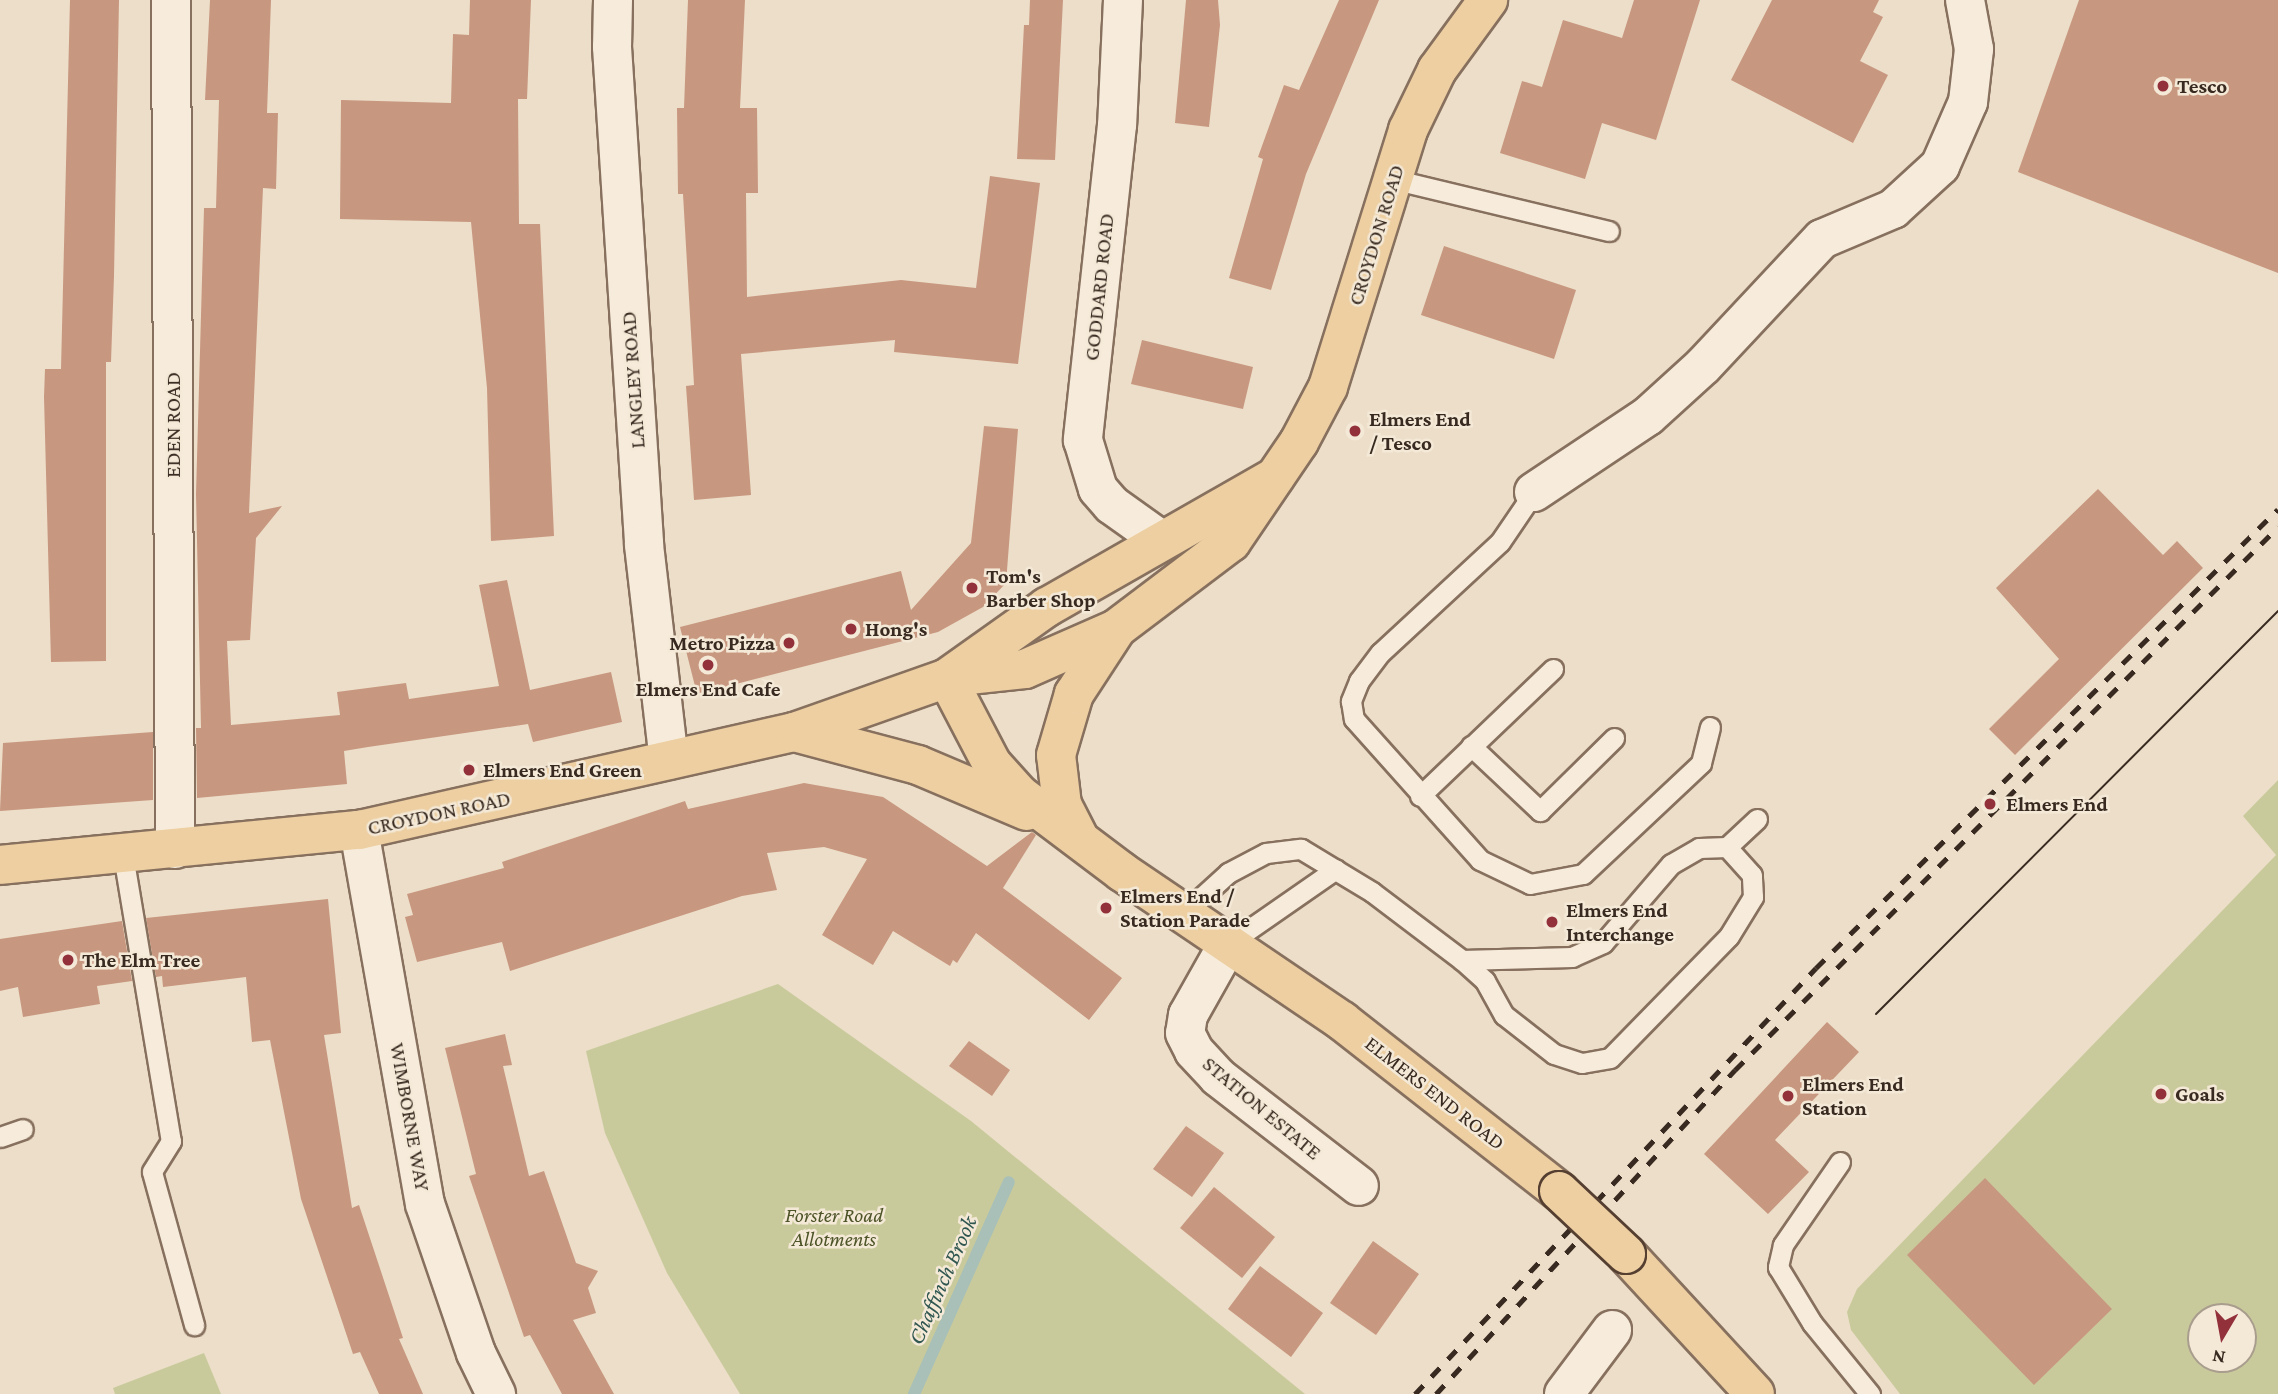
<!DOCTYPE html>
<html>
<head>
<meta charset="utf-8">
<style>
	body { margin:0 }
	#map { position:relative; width:2278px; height:1394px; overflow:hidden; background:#ecdec8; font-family:"Crimson Pro",serif }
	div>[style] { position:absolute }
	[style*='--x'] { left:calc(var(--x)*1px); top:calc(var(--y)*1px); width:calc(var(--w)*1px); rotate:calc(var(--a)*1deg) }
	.green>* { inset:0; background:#c9ca9c }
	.stream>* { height:12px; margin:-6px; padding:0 6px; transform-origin:6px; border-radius:6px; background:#a8c0b7 }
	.building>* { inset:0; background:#c89780 }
	.roads { filter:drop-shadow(2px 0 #87705e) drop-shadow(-2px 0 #87705e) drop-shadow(0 2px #87705e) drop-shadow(0 -2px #87705e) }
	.service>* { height:19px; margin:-9.5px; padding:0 9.5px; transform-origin:9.5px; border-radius:9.5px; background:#f7ecdb }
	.minor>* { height:38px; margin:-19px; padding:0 19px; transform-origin:19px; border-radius:19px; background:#f7ecdb }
	.primary>* { height:38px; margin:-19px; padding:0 19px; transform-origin:19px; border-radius:19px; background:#edcfa2 }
	.tram>* { height:2px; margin:-1px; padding:0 1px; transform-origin:1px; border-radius:1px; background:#382a20 }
	.rail>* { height:5px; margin-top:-2.5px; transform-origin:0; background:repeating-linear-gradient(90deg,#382a20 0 12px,transparent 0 24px) }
	.bridges { filter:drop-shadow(2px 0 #553f31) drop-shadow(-2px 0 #553f31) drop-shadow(0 2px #553f31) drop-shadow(0 -2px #553f31) }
	.primary-bridge>* { height:38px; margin:-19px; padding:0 19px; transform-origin:19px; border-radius:19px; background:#edcfa2 }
	.dots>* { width:19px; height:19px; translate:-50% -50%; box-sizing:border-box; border:4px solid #f4e9d7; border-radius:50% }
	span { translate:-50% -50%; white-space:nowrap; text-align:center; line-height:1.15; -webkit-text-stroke:5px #f4e9d7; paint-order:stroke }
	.poi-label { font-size:21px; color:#382a20; font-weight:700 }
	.left { translate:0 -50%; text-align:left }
	.right { translate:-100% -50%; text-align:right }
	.street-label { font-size:21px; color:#382a20 }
	.park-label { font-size:21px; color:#4d5428; font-style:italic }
	.water-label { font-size:23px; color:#315751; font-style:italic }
	.north { position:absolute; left:2187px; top:1303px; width:70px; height:70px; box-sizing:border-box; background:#f4e9d7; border:2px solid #a99d8e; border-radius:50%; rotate:190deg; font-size:19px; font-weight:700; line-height:28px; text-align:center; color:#382a20 }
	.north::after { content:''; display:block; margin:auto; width:24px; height:32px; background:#93313b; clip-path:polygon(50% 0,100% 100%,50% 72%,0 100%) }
</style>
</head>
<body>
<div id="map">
	<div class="green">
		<div style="clip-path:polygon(evenodd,2278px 780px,2278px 1394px,1900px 1394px,1851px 1330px,1847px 1312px,1857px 1289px,2276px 855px,2243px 816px,2278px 780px,2201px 1317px,2243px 1317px,2243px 1359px,2201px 1359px,2201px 1317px)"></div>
		<div style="clip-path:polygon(778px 984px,971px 1121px,1305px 1394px,740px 1394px,667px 1273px,605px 1133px,586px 1051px)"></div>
		<div style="clip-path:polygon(204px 1353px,221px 1394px,115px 1394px,113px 1388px)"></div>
	</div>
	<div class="stream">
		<div style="--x:914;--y:1394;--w:232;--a:-65.9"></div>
	</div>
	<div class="building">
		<div style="clip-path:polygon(70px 0,119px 0,114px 276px,111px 362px,106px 362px,106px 661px,51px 662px,44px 397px,45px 369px,61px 369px)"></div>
		<div style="clip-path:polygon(210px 0,271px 0,267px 113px,278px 113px,276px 189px,263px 188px,249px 513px,282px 506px,256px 538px,250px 640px,227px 641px,231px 725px,340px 715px,337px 692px,406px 683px,409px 699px,499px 686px,479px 585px,507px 580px,530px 690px,611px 672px,622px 722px,533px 742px,528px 724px,368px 747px,344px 751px,347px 784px,197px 798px,196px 728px,201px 728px,196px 494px,204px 208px,216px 208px,219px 100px,205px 100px)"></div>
		<div style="clip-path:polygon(470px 0,531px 0,527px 99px,518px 99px,519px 224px,540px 224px,554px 536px,491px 541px,487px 388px,471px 222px,340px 219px,341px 100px,451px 103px,453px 34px,469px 35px)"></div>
		<div style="clip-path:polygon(688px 0,745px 0,740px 108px,757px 108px,758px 193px,746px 193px,747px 297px,901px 280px,976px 288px,990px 176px,1040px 183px,1018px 364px,894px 352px,895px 340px,741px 354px,751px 495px,694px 500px,686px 386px,694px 385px,683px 194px,678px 194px,677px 108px,684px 108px)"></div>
		<div style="clip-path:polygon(1030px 0,1063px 0,1055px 160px,1017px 159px,1024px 25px,1029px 25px)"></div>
		<div style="clip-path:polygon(1186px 0,1218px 0,1220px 25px,1209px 127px,1175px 123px)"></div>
		<div style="clip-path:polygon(1339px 0,1379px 0,1306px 174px,1271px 290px,1229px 278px,1263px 159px,1258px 157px,1284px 85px,1299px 90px)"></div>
		<div style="clip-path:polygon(1634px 0,1700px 0,1656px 140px,1602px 123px,1585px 179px,1500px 153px,1522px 81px,1542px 87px,1563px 20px,1622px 38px)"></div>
		<div style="clip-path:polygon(1772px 0,1879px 0,1873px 12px,1883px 17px,1860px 61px,1888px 75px,1853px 143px,1731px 80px)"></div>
		<div style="clip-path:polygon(2079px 0,2278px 0,2278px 273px,2018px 172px)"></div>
		<div style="clip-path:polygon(1444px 246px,1576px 290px,1554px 359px,1421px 315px)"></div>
		<div style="clip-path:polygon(1142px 340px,1253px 367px,1243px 409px,1131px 384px)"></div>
		<div style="clip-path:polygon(984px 426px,1018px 429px,1006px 583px,983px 607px,938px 632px,697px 694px,680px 627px,901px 571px,911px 610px,971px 543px)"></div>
		<div style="clip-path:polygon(2098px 489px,2163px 555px,2177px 541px,2203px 568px,2015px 755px,1989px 729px,2059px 659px,1996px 588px)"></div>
		<div style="clip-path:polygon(153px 732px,153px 800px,0 811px,3px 743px)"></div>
		<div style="clip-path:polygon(804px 783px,883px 797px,987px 866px,1032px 832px,1036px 835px,1003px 888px,1122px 978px,1089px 1020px,976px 933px,957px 963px,953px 960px,950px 966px,893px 931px,873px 965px,822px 935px,867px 859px,824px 847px,767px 853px,777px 890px,742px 896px,510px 971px,502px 942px,417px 962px,405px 917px,413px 915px,407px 894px,504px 868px,502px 862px,685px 801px,688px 809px)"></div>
		<div style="clip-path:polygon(328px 899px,341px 1033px,324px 1035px,352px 1208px,359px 1205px,403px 1338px,399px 1339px,423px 1394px,379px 1394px,360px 1352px,353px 1354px,301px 1199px,270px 1040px,252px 1042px,246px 977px,163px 987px,162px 976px,156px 977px,146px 918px)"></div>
		<div style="clip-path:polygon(122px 921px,132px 981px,97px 986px,100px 1004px,23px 1017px,18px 987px,0 991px,0 939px)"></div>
		<div style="clip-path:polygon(1827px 1022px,1859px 1052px,1775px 1140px,1809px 1172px,1768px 1214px,1704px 1154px)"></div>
		<div style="clip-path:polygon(505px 1034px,512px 1065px,503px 1066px,529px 1176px,544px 1171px,576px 1263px,598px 1271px,588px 1288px,596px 1313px,573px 1320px,614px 1394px,562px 1394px,530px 1335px,524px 1337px,469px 1176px,476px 1174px,445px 1048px)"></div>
		<div style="clip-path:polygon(969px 1041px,1010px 1070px,992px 1096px,949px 1066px)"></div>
		<div style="clip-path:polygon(1186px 1126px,1224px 1153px,1192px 1197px,1153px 1169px)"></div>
		<div style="clip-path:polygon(1985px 1178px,2112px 1309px,2034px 1385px,1907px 1255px)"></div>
		<div style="clip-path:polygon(1214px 1187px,1275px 1237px,1242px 1278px,1180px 1228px)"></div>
		<div style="clip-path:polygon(1373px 1241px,1419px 1274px,1376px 1335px,1330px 1303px)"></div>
		<div style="clip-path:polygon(1260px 1266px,1323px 1313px,1291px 1357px,1228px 1309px)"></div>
	</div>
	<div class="roads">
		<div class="service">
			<div style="--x:1392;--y:179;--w:223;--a:13.5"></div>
			<div style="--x:1534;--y:492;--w:60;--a:124.2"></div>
			<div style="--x:1500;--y:542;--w:163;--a:137.2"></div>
			<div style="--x:1380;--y:653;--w:35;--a:127"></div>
			<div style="--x:1359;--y:681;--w:22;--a:112"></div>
			<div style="--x:1351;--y:701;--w:18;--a:81"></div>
			<div style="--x:1354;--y:719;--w:189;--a:48.2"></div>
			<div style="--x:1480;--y:860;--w:55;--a:25.6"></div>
			<div style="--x:1530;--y:884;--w:54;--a:-10.7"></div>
			<div style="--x:1583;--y:874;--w:162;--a:-43.2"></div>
			<div style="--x:1701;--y:763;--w:37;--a:-76"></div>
			<div style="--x:1471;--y:746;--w:95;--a:43.3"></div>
			<div style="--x:1540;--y:811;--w:104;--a:-44.6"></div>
			<div style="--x:1420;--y:796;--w:184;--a:-43.7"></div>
			<div style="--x:1727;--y:847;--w:41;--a:-43"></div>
			<div style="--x:123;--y:855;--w:290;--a:80.5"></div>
			<div style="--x:171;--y:1141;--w:36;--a:122"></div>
			<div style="--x:152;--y:1172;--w:159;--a:74.6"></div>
			<div style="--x:1183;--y:914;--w:61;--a:-42.3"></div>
			<div style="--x:1228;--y:873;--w:43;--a:-27.8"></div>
			<div style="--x:1266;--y:853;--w:35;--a:-7"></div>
			<div style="--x:1301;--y:849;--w:83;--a:31.2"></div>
			<div style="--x:1372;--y:892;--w:113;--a:37.1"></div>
			<div style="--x:1462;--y:960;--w:31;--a:42"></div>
			<div style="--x:1485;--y:981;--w:39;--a:61"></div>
			<div style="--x:1504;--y:1015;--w:63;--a:38"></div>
			<div style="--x:1554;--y:1054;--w:29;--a:18"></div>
			<div style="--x:1582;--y:1063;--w:28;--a:-10"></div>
			<div style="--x:1610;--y:1058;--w:170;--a:-45.7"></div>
			<div style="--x:1729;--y:936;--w:46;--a:-58.4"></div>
			<div style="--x:1753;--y:897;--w:22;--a:-93"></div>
			<div style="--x:1752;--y:875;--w:38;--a:-132"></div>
			<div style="--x:1727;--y:847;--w:28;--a:178"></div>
			<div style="--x:1699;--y:848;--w:32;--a:150"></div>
			<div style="--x:1671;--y:864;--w:104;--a:130.7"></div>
			<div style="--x:1603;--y:943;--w:34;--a:156"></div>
			<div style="--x:1572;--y:957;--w:110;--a:178.4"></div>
			<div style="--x:1228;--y:944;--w:131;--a:-34.8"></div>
			<div style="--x:0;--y:1137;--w:24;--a:-19"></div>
			<div style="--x:1840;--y:1162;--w:101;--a:124.5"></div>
			<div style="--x:1783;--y:1245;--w:23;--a:103"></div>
			<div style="--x:1778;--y:1267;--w:66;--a:58.7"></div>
			<div style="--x:1812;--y:1323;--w:92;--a:50.8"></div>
		</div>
		<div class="minor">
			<div style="--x:171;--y:0;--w:849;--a:89.73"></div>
			<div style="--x:613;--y:0;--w:47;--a:91.2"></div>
			<div style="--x:612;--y:47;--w:499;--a:86.3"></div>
			<div style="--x:644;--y:545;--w:216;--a:83.4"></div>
			<div style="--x:1123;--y:0;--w:125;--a:92.7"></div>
			<div style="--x:1117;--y:125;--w:317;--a:96.2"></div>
			<div style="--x:1083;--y:440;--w:51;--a:73"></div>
			<div style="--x:1098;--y:489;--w:21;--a:49"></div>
			<div style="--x:1112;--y:505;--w:60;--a:35.5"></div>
			<div style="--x:1534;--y:492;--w:137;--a:-33.7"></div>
			<div style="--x:1648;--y:416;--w:74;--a:-42.3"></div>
			<div style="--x:1703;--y:366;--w:174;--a:-46.9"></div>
			<div style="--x:1822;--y:239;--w:77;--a:-22.9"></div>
			<div style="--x:1893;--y:209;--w:64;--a:-42.5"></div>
			<div style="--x:1940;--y:166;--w:70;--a:-66.4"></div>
			<div style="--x:1968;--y:102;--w:53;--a:-83.5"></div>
			<div style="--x:1974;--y:49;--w:50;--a:-100.4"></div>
			<div style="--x:359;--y:830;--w:380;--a:80"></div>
			<div style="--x:425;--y:1204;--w:157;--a:71.1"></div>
			<div style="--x:476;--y:1353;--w:46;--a:64"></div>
			<div style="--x:1228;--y:944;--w:81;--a:119.4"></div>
			<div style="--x:1188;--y:1015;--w:18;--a:99"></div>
			<div style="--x:1185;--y:1033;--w:20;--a:63"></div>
			<div style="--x:1194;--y:1051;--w:35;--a:47"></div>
			<div style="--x:1218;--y:1077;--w:178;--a:37.7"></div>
			<div style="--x:1564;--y:1394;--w:80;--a:-53.1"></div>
		</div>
		<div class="primary">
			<div style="--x:950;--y:677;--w:75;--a:-6.1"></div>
			<div style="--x:1025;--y:669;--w:99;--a:-23.7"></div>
			<div style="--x:1116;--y:629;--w:144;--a:-37.1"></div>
			<div style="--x:1231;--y:542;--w:121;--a:-55.8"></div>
			<div style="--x:1299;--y:442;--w:62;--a:-62.2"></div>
			<div style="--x:1328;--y:387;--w:269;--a:-72.7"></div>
			<div style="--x:1408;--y:130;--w:67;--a:-64.2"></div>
			<div style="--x:1437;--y:70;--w:87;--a:-53.9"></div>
			<div style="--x:947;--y:678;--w:97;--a:62.4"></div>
			<div style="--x:992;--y:764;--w:42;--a:47.9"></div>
			<div style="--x:1020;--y:795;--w:128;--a:37"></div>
			<div style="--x:1122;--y:872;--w:266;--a:34.1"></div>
			<div style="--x:1342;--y:1021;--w:276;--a:38.1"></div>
			<div style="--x:794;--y:732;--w:128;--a:14.9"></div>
			<div style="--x:918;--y:765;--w:118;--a:22.9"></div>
			<div style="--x:1078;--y:836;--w:35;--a:-117"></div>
			<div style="--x:1062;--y:805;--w:50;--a:-96.8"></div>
			<div style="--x:1056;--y:755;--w:64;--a:-73.6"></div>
			<div style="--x:1074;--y:694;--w:75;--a:-56.9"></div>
			<div style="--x:0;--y:865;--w:361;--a:-5.6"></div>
			<div style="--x:359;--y:830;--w:446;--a:-12.7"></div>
			<div style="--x:794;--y:732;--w:162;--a:-19.4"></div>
			<div style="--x:947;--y:678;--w:123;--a:-35.4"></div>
			<div style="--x:1047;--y:607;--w:262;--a:-29.7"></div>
			<div style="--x:1626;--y:1254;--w:190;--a:47.3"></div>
		</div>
	</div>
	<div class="tram">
		<div style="--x:1876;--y:1014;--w:569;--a:-45.07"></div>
	</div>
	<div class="rail">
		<div style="--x:1415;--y:1394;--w:585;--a:-46.73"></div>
		<div style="--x:1816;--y:968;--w:651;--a:-44.81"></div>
		<div style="--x:1436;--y:1394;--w:441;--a:-47.3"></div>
		<div style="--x:1735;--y:1070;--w:768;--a:-45"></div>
	</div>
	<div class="bridges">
		<div class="primary-bridge">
			<div style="--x:1559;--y:1191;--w:92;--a:43.2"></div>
		</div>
	</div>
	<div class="dots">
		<div style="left:2163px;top:86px;background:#93313b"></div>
		<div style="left:1355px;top:431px;background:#93313b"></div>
		<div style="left:972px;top:588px;background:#93313b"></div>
		<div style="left:851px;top:629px;background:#93313b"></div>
		<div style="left:789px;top:643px;background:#93313b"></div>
		<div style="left:708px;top:665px;background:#93313b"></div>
		<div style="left:469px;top:770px;background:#93313b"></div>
		<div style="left:1990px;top:804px;background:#93313b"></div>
		<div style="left:1106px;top:908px;background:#93313b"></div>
		<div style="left:1552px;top:922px;background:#93313b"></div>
		<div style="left:68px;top:960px;background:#93313b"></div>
		<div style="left:2161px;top:1094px;background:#93313b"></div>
		<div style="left:1788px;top:1096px;background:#93313b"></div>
	</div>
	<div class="poi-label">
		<span class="left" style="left:2177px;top:86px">Tesco</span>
		<span class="left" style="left:1369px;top:431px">Elmers End<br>/ Tesco</span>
		<span class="left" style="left:986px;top:588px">Tom's<br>Barber Shop</span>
		<span class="left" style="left:865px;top:629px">Hong's</span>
		<span class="right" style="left:775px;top:643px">Metro Pizza</span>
		<span style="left:708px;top:689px">Elmers End Cafe</span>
		<span class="left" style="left:483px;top:770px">Elmers End Green</span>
		<span class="left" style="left:2006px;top:804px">Elmers End</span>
		<span class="left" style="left:1120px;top:908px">Elmers End /<br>Station Parade</span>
		<span class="left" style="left:1566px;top:922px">Elmers End<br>Interchange</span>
		<span class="left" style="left:82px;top:960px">The Elm Tree</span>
		<span class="left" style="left:1802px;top:1096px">Elmers End<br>Station</span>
		<span class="left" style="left:2175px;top:1094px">Goals</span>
	</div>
	<div class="street-label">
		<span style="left:1376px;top:235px;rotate:-73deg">CROYDON ROAD</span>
		<span style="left:1099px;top:287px;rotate:-84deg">GODDARD ROAD</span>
		<span style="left:633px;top:380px;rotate:-94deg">LANGLEY ROAD</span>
		<span style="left:173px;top:425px;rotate:-90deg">EDEN ROAD</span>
		<span style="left:439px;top:813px;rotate:-12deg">CROYDON ROAD</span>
		<span style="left:1435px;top:1093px;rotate:38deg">ELMERS END ROAD</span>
		<span style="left:1262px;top:1108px;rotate:40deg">STATION ESTATE</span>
		<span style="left:410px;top:1117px;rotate:80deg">WIMBORNE WAY</span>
	</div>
	<div class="park-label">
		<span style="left:834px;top:1227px">Forster Road<br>Allotments</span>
	</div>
	<div class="water-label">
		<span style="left:942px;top:1280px;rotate:-66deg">Chaffinch Brook</span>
	</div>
	<div class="north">N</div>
</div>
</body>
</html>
